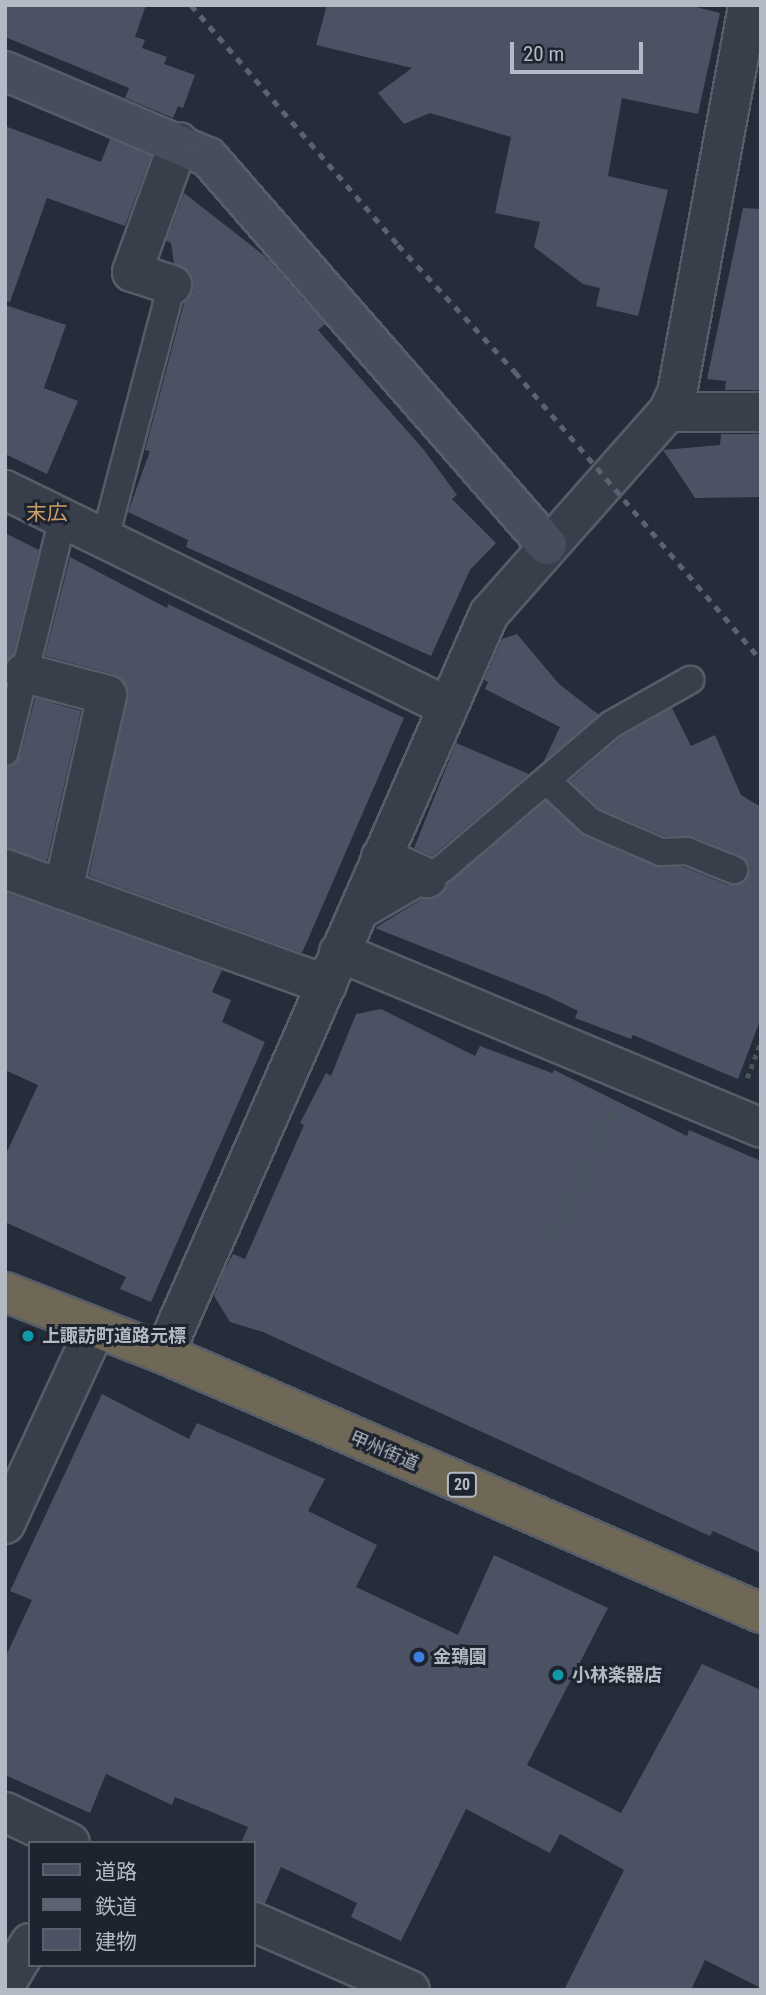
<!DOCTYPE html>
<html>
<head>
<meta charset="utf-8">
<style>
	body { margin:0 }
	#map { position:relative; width:766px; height:1995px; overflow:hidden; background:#252c3a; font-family:"Roboto Condensed","Noto Sans JP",sans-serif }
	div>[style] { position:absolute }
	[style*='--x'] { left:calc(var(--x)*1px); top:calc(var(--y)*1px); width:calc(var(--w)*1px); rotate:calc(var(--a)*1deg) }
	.building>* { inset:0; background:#4b5263 }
	.path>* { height:4.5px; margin-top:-2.25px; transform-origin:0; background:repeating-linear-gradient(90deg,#46565a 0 5px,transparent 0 10px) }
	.roads { filter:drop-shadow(2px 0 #565c68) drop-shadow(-2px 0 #565c68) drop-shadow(0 2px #565c68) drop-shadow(0 -2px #565c68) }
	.lane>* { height:26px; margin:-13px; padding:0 13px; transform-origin:13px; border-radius:13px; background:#383e4a }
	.street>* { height:38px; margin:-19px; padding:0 19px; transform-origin:19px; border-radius:19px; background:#383e4a }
	.secondary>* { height:38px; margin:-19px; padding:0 19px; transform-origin:19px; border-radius:19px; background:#474d5d }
	.highway>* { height:38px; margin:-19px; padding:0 19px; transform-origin:19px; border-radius:19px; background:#706856 }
	.rail>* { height:5px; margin-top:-2.5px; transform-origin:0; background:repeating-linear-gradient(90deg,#5b6271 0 7px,transparent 0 14px) }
	.dots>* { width:19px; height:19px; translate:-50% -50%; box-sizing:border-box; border:4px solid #1d232f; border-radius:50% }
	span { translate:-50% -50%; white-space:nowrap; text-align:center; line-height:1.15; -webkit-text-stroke:6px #1d232f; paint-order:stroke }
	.shield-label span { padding:2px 5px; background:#1d232f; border:2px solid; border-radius:5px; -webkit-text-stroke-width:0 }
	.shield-label { font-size:16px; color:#b4b9c6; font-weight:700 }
	.poi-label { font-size:18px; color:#b4b9c6; font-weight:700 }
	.left { translate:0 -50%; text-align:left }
	.street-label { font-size:18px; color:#b4b9c6 }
	.quarter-label { font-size:21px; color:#cb9d69 }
	.frame { position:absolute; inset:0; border:7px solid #b4b9c6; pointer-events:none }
	.legend { position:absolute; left:28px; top:1841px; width:228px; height:126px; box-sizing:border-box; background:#1d232f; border:2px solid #595f6b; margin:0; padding:9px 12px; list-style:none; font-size:21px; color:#b4b9c6 }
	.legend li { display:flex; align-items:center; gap:14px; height:35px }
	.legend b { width:35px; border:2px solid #595f6b }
	.scale { position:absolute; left:510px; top:42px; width:133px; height:32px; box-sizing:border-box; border:4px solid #b4b9c6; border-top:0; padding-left:9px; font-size:21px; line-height:24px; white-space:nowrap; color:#b4b9c6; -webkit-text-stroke:5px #1d232f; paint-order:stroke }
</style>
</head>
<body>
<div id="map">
	<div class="building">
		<div style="clip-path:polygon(5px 5px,146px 5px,135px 37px,145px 40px,142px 48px,167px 57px,164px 64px,195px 75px,183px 108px,178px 106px,173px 118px,125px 98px,129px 88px,5px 37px)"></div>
		<div style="clip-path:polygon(327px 5px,688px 5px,720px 13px,698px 114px,622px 98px,608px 176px,668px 190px,638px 316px,596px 306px,600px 288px,583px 284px,534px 247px,540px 222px,495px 213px,511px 137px,430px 113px,404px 124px,378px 93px,412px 68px,316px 45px)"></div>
		<div style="clip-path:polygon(5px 126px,101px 162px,110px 139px,151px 156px,125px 226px,47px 198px,10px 302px,5px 301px)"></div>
		<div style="clip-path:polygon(184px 193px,266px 257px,325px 324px,318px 330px,424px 450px,457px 495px,452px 499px,496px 543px,470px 570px,431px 656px,186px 547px,188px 540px,128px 512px,150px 451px,145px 450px,184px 303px,193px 291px,189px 271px,174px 263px,171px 243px,166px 241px)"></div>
		<div style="clip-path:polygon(743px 208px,761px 209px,761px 390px,725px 390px,726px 381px,707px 379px)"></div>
		<div style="clip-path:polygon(5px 305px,66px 325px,44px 388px,78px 401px,47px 474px,5px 454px)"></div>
		<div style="clip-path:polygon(721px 434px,761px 434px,761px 497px,695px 498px,663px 450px,720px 445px)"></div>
		<div style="clip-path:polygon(5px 533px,39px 550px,13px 655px,5px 663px)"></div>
		<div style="clip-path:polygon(70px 557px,167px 608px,168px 604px,404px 718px,302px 953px,89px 876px,128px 689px,113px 674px,45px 656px)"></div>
		<div style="clip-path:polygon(517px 634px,559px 684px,599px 715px,544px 761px,560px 727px,485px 689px,488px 682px,484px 680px,502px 639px)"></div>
		<div style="clip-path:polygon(35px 698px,81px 711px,47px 861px,5px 848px,5px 767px,20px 756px)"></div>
		<div style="clip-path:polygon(672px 708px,691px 746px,715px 735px,741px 795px,761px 807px,761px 1018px,738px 1079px,633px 1035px,631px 1039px,575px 1018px,578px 1011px,547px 996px,375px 928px,422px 899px,440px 895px,448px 884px,546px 801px,584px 836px,655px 866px,684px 867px,728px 885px,743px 883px,750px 868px,740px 856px,692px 836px,664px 836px,600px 809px,570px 781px,621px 737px)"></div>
		<div style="clip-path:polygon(456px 743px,529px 774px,432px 856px,414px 848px)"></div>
		<div style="clip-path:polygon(5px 892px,222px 970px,212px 992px,231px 1000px,222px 1022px,265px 1042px,151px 1302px,120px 1289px,126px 1277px,5px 1222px,5px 1156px,38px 1085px,5px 1070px)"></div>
		<div style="clip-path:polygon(381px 1009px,475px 1056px,480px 1046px,552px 1073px,554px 1070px,687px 1136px,689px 1130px,761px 1161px,761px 1553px,713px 1531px,710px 1536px,263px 1332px,230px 1322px,214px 1296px,223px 1273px,233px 1254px,245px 1259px,304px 1125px,300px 1123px,326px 1073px,331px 1076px,356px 1014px)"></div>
		<div style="clip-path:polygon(102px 1394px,189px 1439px,197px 1423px,325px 1479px,308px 1511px,377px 1545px,356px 1587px,458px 1635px,494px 1555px,608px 1608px,527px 1765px,621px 1813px,702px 1664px,761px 1690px,761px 1988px,705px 1960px,691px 1990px,564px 1990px,624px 1870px,560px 1834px,550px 1853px,466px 1809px,401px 1941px,351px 1917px,357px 1903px,281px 1867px,265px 1903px,254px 1900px,254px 1843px,241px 1843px,248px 1827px,175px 1797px,172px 1805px,106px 1774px,90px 1813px,5px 1775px,5px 1658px,32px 1600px,10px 1591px)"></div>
	</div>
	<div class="path">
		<div style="--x:747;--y:1078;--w:39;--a:-69"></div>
		<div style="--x:553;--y:1235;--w:139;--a:-64.4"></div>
	</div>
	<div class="roads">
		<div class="lane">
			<div style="--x:105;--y:538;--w:262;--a:-75.2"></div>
			<div style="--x:5;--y:752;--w:241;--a:-76.1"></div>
			<div style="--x:547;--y:781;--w:60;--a:43"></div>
			<div style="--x:591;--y:822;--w:76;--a:23.2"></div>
			<div style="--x:661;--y:852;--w:26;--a:-2"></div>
			<div style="--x:687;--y:851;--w:51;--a:22"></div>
			<div style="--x:354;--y:920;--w:102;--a:-30.1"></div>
			<div style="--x:442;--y:869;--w:223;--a:-40.5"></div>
			<div style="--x:612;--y:724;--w:90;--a:-29.4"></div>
		</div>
		<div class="street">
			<div style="--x:172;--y:285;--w:42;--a:-162"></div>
			<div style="--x:132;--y:272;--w:138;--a:-70.1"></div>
			<div style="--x:668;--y:412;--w:93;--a:0"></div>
			<div style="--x:5;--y:490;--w:490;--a:26.1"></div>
			<div style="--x:24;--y:673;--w:86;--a:14.8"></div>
			<div style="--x:107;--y:695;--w:200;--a:102.7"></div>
			<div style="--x:381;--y:857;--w:51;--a:24.5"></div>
			<div style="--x:5;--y:869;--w:342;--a:19.8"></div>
			<div style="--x:339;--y:952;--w:457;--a:22.6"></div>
			<div style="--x:164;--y:1354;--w:808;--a:-66.29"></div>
			<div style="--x:489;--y:614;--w:270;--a:-48.5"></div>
			<div style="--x:668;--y:412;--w:21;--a:-65"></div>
			<div style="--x:677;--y:393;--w:394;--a:-79.6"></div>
			<div style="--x:5;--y:1524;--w:215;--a:-65.2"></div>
			<div style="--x:5;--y:1812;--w:72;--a:25.5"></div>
			<div style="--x:254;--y:1922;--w:170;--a:23.6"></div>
			<div style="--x:5;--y:1985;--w:49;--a:-59.2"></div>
		</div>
		<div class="secondary">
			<div style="--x:5;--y:71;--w:220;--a:23"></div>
			<div style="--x:208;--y:157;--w:515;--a:48.86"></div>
		</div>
		<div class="highway">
			<div style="--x:5;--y:1292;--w:171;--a:21.3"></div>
			<div style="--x:164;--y:1354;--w:651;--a:23.45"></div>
		</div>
	</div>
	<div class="rail">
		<div style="--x:191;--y:5;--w:317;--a:49.2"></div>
		<div style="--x:398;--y:245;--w:173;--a:47.3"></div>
		<div style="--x:515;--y:372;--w:379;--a:49.5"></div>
	</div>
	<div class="dots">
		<div style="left:28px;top:1336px;background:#0f9aa8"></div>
		<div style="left:419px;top:1657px;background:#3f7fe0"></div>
		<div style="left:558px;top:1675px;background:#0f9aa8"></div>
	</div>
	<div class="shield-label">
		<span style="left:462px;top:1485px">20</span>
	</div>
	<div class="poi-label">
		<span class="left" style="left:42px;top:1336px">上諏訪町道路元標</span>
		<span class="left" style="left:433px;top:1657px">金鵄園</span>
		<span class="left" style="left:572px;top:1675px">小林楽器店</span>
	</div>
	<div class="street-label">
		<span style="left:384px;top:1451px;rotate:23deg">甲州街道</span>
	</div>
	<div class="quarter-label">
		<span style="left:47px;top:513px">末広</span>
	</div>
	<div class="frame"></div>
	<ul class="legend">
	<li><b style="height:9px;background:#474d5d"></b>道路</li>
	<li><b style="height:9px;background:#5b6271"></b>鉄道</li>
	<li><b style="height:19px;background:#4b5263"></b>建物</li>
	</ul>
	<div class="scale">20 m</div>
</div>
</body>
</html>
